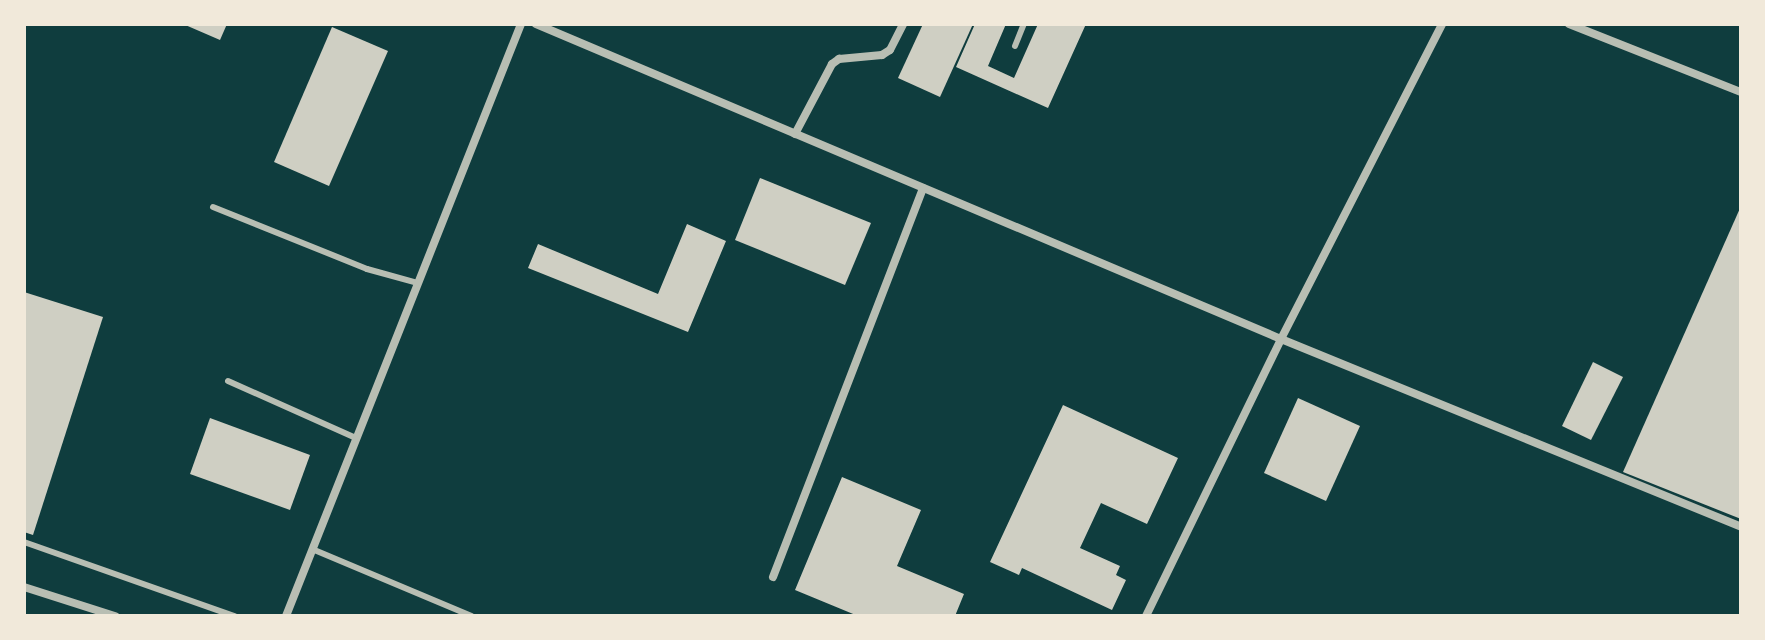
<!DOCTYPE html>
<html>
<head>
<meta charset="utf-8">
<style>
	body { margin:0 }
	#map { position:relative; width:1765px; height:640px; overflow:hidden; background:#0f3d3e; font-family:"Public Sans",sans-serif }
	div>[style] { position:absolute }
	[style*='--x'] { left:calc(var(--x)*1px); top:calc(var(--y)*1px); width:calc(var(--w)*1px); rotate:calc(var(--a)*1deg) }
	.building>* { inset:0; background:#cfcfc3 }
	.service>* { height:6px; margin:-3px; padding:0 3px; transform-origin:3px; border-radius:3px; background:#b8beb3 }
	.minor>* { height:8px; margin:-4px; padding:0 4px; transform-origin:4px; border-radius:4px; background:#b8beb3 }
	span { translate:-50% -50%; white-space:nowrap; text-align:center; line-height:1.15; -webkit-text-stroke:6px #f1e9da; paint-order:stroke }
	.frame { position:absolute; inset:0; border:26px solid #f1e9da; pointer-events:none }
</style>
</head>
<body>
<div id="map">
	<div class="building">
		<div style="clip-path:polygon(183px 24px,227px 24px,220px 40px)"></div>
		<div style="clip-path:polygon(923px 24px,973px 24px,940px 97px,898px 78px)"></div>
		<div style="clip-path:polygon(975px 24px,1006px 24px,988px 66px,1014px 78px,1038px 24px,1086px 24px,1048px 108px,956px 67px)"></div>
		<div style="clip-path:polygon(332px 27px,388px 51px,329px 186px,274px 162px)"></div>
		<div style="clip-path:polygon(760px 178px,871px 223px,845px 285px,735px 240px)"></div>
		<div style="clip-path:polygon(1741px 206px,1741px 519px,1623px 472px)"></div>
		<div style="clip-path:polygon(687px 224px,726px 241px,688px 332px,528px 268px,538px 244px,658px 294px)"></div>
		<div style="clip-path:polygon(24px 292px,103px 317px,33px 535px,24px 532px)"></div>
		<div style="clip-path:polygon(1593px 362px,1623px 377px,1591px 440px,1562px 426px)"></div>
		<div style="clip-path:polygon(1298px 398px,1360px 426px,1326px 501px,1264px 473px)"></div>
		<div style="clip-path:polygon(1063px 405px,1178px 458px,1147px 524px,1101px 503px,1080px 548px,1120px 566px,1116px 575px,1126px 580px,1112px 610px,1022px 568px,1019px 575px,990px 562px)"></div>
		<div style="clip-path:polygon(210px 418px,310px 455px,290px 510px,190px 474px)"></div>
		<div style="clip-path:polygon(842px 477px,921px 510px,897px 566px,964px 594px,955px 616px,858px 616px,795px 590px)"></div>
	</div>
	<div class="service">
		<div style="--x:1015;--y:46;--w:24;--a:-68"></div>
		<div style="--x:213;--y:207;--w:166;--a:21.9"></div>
		<div style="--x:367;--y:269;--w:53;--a:15.4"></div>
		<div style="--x:228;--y:381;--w:140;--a:24"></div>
		<div style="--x:24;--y:542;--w:223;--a:19.4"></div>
		<div style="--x:312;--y:549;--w:173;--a:22.8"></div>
	</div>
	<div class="minor">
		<div style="--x:536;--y:24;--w:809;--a:22.92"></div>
		<div style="--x:1281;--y:339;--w:497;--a:22.2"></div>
		<div style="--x:1569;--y:24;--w:185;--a:21.6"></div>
		<div style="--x:795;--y:134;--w:79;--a:-62.1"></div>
		<div style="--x:832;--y:64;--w:9;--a:-36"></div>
		<div style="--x:839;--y:59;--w:43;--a:-5.3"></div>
		<div style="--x:882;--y:55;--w:9;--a:-32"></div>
		<div style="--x:890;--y:50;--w:29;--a:-63"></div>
		<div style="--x:773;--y:577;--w:417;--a:-68.9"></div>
		<div style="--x:24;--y:587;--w:96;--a:17.7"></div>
		<div style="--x:286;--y:616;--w:637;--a:-68.35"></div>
		<div style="--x:1146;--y:616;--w:308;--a:-64"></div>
		<div style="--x:1281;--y:339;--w:354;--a:-62.9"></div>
	</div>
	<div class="frame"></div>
</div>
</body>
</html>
